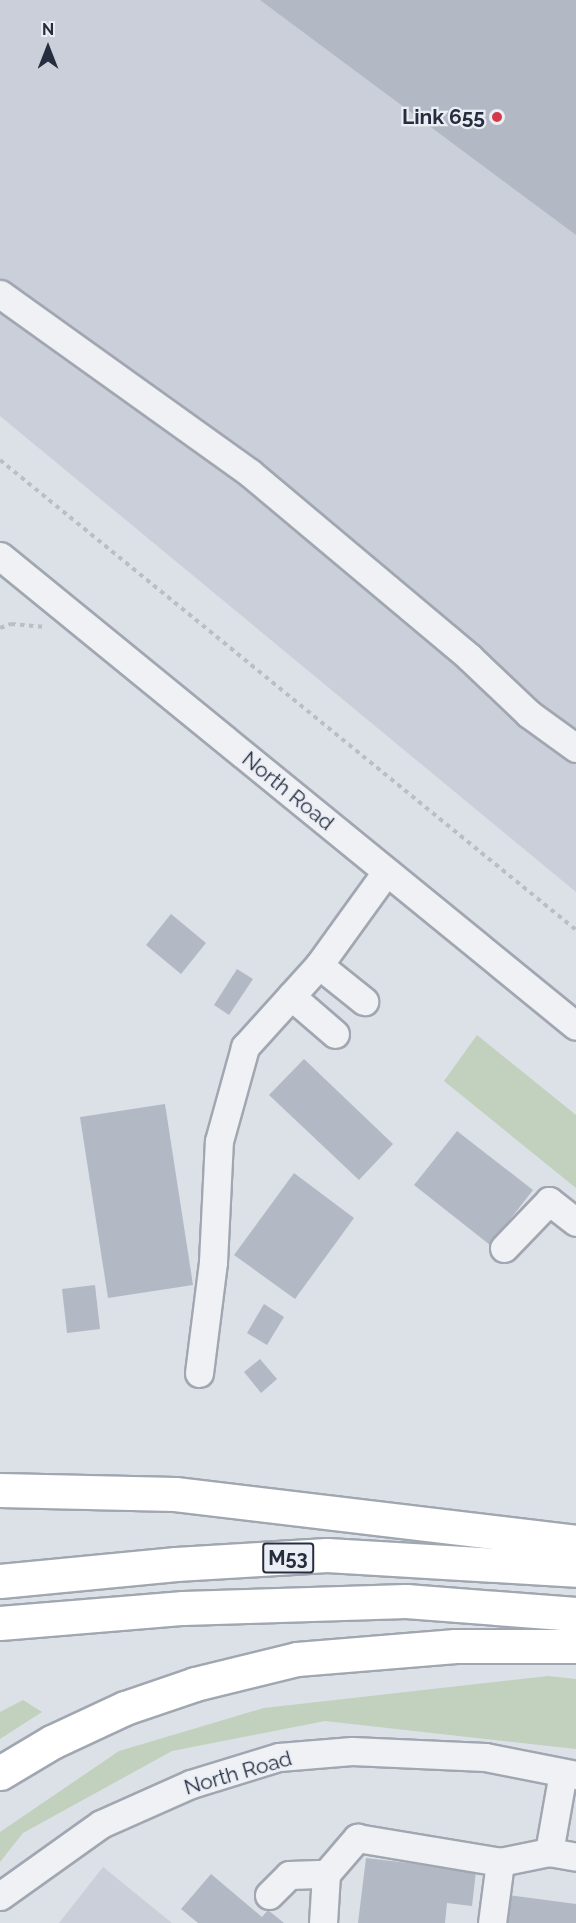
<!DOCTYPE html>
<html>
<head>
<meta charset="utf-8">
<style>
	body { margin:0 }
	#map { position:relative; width:576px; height:1923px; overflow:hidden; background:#dce0e7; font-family:Raleway,sans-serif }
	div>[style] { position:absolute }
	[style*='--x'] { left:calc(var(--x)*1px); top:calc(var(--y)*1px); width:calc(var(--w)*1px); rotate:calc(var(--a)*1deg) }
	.built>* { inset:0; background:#cacfd9 }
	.green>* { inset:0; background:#c1d1bd }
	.building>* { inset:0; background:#b3b9c4 }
	.path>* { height:4px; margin-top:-2px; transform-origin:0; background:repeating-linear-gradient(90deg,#babec5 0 4.5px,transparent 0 9px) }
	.roads { filter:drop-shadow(2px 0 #a1a7b1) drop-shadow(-2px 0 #a1a7b1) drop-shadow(0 2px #a1a7b1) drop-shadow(0 -2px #a1a7b1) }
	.minor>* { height:27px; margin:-13.5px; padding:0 13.5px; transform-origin:13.5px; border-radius:13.5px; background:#eff1f5 }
	.highway>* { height:33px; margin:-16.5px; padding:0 16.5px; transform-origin:16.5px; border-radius:16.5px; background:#fff }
	.dots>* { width:16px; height:16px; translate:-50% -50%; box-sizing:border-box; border:3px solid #ebeff5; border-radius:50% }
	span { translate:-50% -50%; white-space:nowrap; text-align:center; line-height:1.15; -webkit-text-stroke:4.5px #ebeff5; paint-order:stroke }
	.shield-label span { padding:2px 4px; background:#ebeff5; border:2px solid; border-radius:4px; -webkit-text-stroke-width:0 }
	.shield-label { font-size:20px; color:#252d3e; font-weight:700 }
	.poi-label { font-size:21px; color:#252d3e; font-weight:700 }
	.right { translate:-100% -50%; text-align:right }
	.street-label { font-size:21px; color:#252d3e }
	.north { position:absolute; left:18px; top:18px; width:60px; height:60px; -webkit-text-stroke:4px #ebeff5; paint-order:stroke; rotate:0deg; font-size:16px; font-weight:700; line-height:24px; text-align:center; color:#252d3e }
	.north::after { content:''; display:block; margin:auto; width:21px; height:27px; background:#252d3e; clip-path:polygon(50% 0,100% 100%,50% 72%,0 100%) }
</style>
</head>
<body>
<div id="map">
	<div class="built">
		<div style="clip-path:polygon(0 0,576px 0,576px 892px,0 416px)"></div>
		<div style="clip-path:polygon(103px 1867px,172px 1923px,59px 1923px)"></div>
	</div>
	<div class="green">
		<div style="clip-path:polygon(477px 1035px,576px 1115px,576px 1188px,444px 1081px)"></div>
		<div style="clip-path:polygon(548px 1676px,576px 1679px,576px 1749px,325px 1721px,172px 1751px,23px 1833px,0 1862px,0 1832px,119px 1751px,264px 1708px)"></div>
		<div style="clip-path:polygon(23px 1700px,42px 1712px,0 1739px,0 1712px)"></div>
	</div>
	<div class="building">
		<div style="clip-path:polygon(260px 0,576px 0,576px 235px)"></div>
		<div style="clip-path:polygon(171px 914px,206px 943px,181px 974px,146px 945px)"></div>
		<div style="clip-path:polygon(237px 969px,253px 979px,229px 1015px,214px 1005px)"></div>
		<div style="clip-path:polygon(304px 1059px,393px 1144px,359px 1180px,269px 1095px)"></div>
		<div style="clip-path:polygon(165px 1104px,193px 1285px,108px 1298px,80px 1117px)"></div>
		<div style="clip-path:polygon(457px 1131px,533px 1190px,490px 1245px,414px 1185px)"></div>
		<div style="clip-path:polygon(294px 1173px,354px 1218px,295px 1299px,234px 1255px)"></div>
		<div style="clip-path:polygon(95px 1285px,100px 1329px,67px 1333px,62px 1289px)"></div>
		<div style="clip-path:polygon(264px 1304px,284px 1317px,267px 1345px,247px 1333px)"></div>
		<div style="clip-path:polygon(260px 1359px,277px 1379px,261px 1393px,244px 1372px)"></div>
		<div style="clip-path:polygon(366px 1858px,476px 1871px,472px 1906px,447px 1903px,445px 1923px,358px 1923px)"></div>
		<div style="clip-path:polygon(211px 1874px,262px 1917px,268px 1910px,284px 1923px,198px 1923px,181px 1909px)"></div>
		<div style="clip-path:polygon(508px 1895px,576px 1904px,576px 1923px,504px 1923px)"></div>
	</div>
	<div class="path">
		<div style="--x:0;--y:460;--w:743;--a:39.21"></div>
		<div style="--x:0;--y:628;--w:12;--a:-20"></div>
		<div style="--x:11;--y:624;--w:32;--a:5"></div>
	</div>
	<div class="roads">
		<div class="minor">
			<div style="--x:0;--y:294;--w:307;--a:35.6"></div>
			<div style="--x:250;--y:473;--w:286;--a:40"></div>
			<div style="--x:469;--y:657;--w:83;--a:43.5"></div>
			<div style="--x:529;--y:714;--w:58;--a:35.9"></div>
			<div style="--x:0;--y:556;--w:743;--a:39.21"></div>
			<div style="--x:319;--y:965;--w:58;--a:38.7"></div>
			<div style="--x:291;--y:996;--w:58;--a:40.8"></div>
			<div style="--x:504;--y:1248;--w:65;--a:-46.2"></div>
			<div style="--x:549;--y:1201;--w:34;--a:38"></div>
			<div style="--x:199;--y:1373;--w:112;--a:-82.8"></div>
			<div style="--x:213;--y:1262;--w:121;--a:-87.2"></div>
			<div style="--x:219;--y:1141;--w:98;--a:-74.5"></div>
			<div style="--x:245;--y:1047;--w:110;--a:-47.9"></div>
			<div style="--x:319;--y:965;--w:115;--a:-54.2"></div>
			<div style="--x:549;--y:1852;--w:27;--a:10"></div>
			<div style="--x:269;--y:1895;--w:28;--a:-45"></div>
			<div style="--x:289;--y:1875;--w:37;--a:-2"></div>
			<div style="--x:0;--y:1896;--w:124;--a:-35.5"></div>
			<div style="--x:101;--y:1824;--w:98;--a:-24"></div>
			<div style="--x:191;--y:1784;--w:92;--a:-17.1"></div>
			<div style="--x:279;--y:1757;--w:73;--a:-4.7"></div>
			<div style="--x:352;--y:1751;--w:133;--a:2.6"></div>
			<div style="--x:485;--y:1757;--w:93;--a:11.2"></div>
			<div style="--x:323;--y:1923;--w:49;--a:-86.5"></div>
			<div style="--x:326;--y:1874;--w:48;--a:-49.3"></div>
			<div style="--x:357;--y:1838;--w:145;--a:9.5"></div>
			<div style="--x:492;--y:1923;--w:62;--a:-82.5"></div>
			<div style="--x:500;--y:1862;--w:50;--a:-11.5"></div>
			<div style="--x:549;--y:1852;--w:80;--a:-80"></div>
		</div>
		<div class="highway">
			<div style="--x:0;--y:1490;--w:175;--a:1.3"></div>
			<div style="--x:175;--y:1494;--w:404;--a:6.8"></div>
			<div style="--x:0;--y:1581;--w:177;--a:-5.5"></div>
			<div style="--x:176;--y:1564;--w:151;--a:-3.4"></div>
			<div style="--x:327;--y:1555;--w:249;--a:3.4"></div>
			<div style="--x:0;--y:1623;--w:184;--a:-4.7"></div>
			<div style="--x:183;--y:1608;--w:223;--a:-1.8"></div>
			<div style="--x:406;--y:1601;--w:170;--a:4.4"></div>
			<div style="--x:0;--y:1773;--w:61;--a:-30.8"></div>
			<div style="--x:52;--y:1742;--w:81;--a:-25"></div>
			<div style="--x:125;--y:1708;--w:74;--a:-18.9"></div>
			<div style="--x:195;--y:1684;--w:105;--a:-13.8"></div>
			<div style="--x:297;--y:1659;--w:159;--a:-4.7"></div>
			<div style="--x:455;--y:1646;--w:121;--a:0"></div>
		</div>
	</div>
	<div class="dots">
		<div style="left:497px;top:117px;background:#d33a49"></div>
	</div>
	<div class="shield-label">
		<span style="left:288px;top:1558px">M53</span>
	</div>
	<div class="poi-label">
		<span class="right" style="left:485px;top:117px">Link 655</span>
	</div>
	<div class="street-label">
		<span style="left:288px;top:791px;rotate:39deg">North Road</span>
		<span style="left:238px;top:1773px;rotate:-16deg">North Road</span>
	</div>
	<div class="north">N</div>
</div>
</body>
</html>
